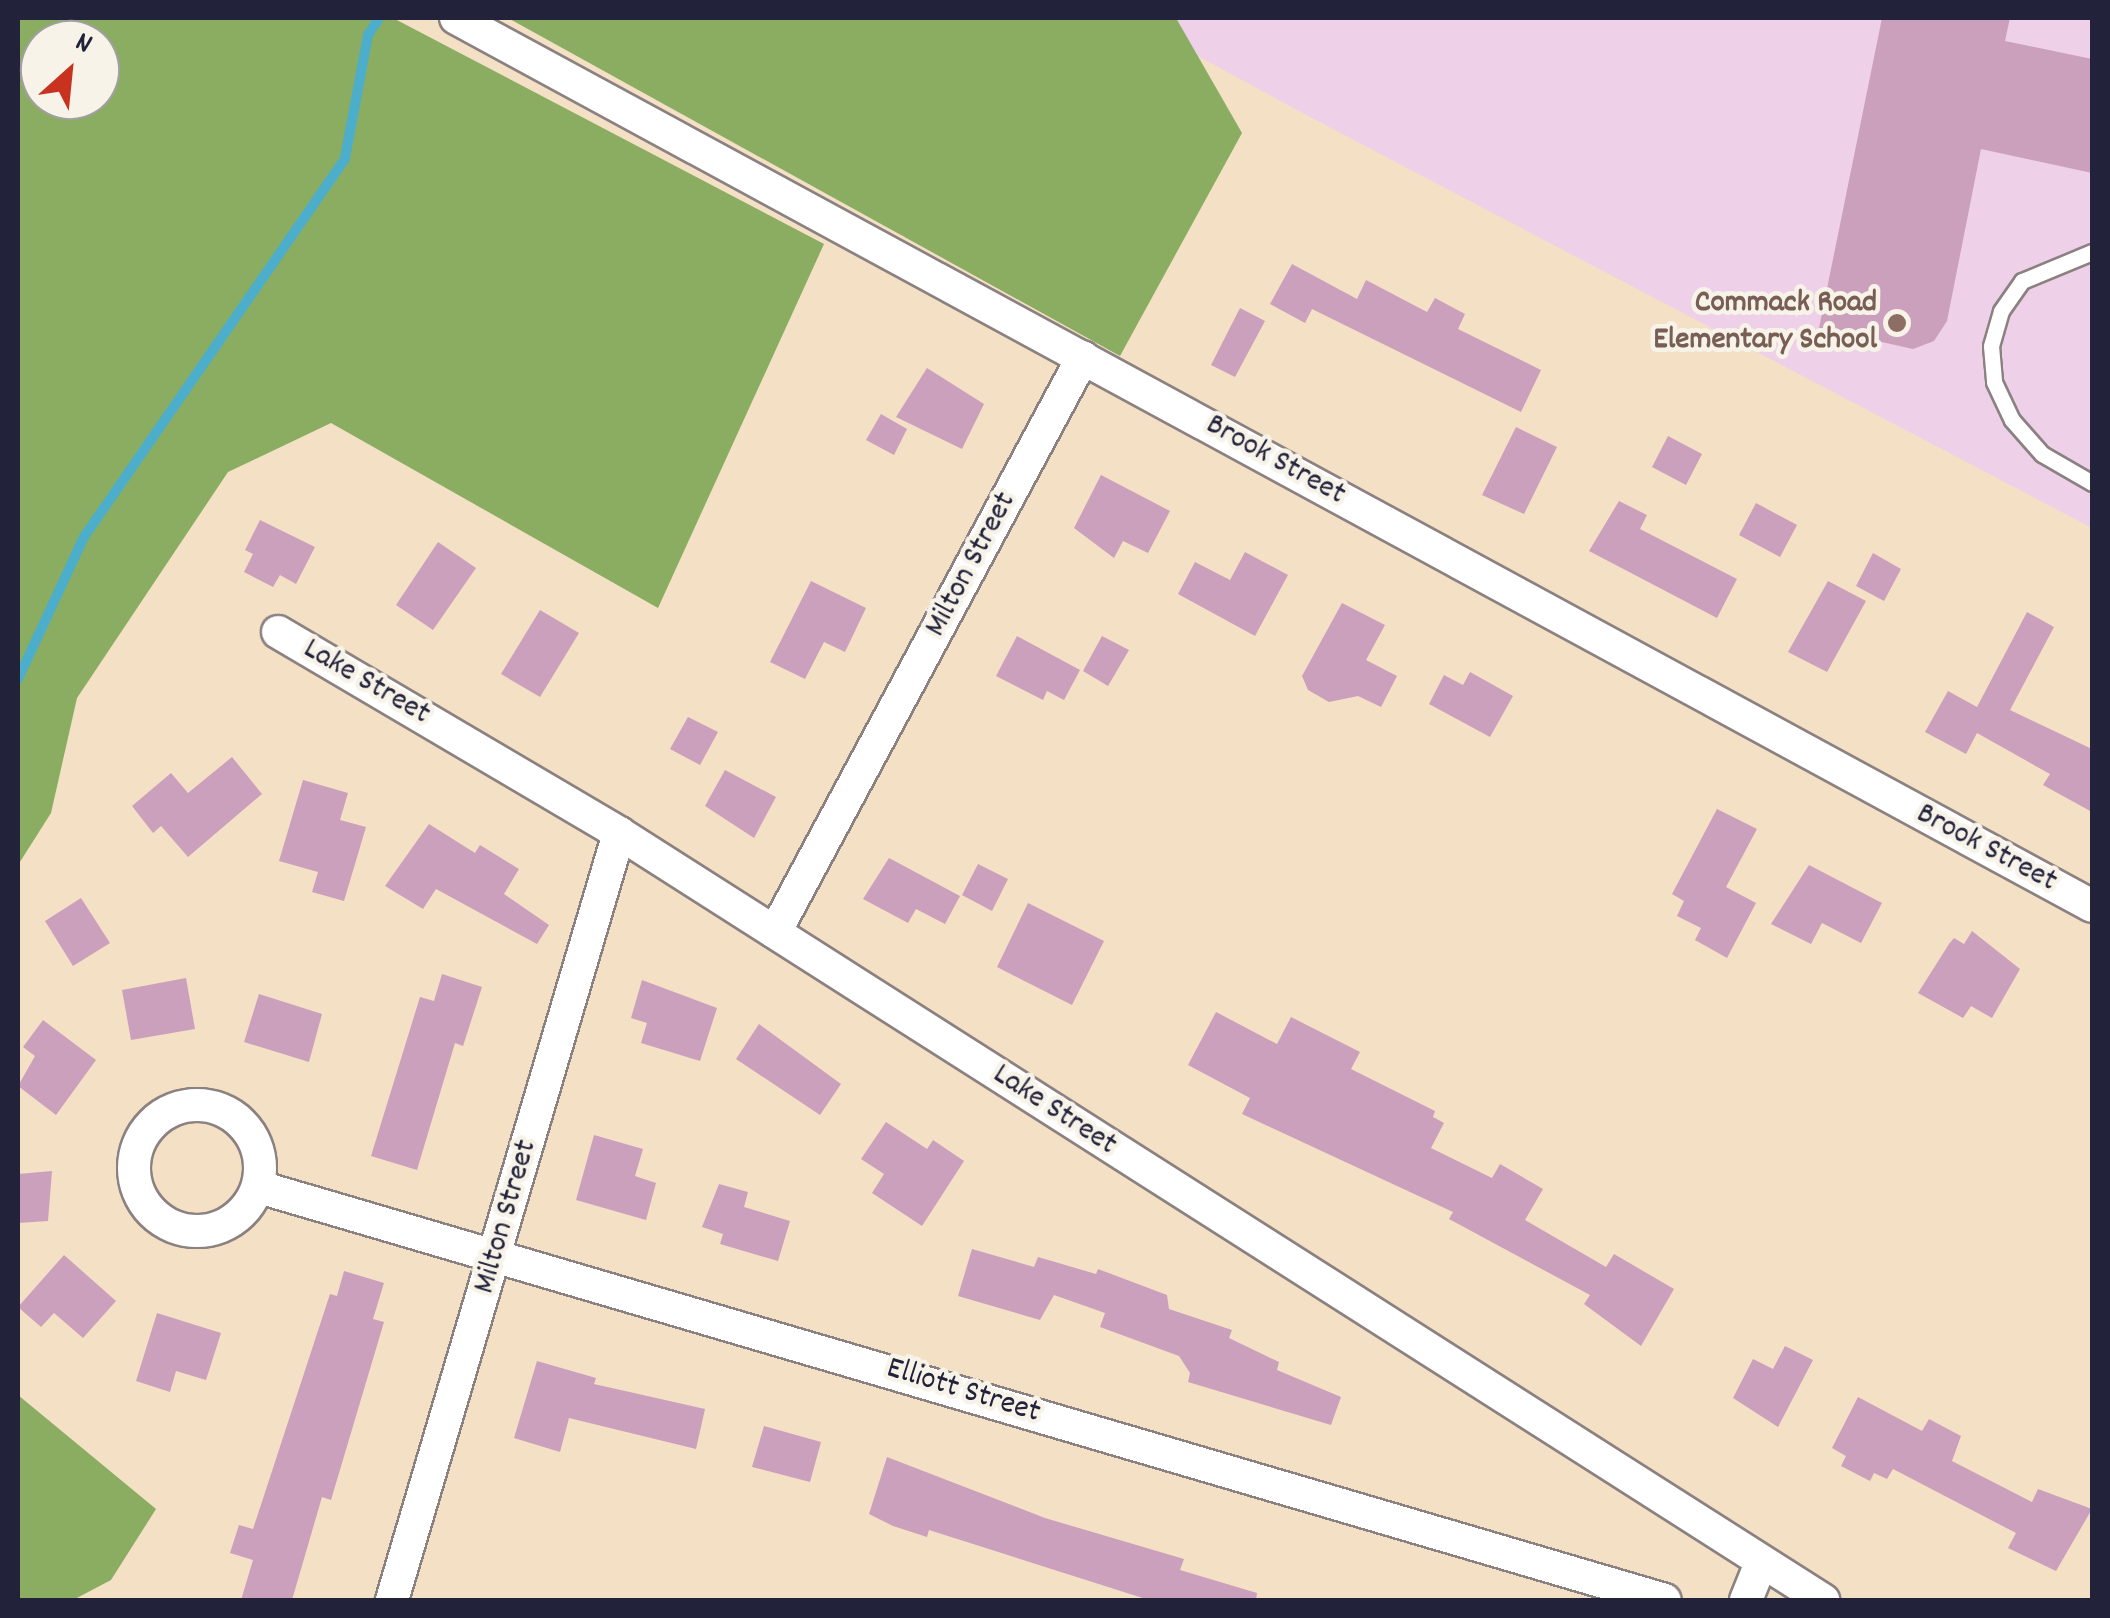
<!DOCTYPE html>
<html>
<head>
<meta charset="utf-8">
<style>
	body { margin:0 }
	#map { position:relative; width:2110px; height:1618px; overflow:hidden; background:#f4e0c5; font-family:Dekko,sans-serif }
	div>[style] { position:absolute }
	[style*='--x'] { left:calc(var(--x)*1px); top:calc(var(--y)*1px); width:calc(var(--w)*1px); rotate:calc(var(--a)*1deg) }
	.built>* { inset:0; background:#eed0e8 }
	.forest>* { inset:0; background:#8aad62 }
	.stream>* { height:10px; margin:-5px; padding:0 5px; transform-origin:5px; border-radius:5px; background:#4caecb }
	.building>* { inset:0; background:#cba0bd }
	.roads { filter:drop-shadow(2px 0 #8b8180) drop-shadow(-2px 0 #8b8180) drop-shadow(0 2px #8b8180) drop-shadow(0 -2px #8b8180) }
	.service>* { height:15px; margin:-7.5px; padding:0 7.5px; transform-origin:7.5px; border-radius:7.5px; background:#fff }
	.minor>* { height:32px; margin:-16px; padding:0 16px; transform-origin:16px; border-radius:16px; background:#fff }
	.minor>.ring { margin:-16px; padding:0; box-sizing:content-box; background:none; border:32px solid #fff; border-radius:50% }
	.dots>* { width:28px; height:28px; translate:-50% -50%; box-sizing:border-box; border:5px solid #f7f3e8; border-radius:50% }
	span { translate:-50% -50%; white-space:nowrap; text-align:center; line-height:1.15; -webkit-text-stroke:9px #f7f3e8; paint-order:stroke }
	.education-label { font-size:32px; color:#785e54; font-weight:700 }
	.right { translate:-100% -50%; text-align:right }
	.street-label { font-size:32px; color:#22223b }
	.frame { position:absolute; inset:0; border:20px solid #22223b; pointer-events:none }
	.north { position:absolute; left:20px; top:20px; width:100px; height:100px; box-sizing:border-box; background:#f7f3e8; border:2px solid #a29fa3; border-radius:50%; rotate:27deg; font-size:28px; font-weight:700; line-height:40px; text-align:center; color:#22223b }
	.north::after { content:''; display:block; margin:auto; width:35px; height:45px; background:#c8321e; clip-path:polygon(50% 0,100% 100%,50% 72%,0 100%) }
</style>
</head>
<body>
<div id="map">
	<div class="built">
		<div style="clip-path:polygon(1128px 18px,2092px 18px,2092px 528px,1312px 118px)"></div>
	</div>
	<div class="forest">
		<div style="clip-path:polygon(evenodd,18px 18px,393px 18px,824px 244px,658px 608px,331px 423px,228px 472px,77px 698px,51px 813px,18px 865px,18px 18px,40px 40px,100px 40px,100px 100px,40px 100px,40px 40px)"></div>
		<div style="clip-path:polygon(508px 18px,1176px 18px,1242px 133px,1120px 356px)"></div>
		<div style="clip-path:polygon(18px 1395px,156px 1509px,111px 1580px,73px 1600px,18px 1600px)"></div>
	</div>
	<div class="stream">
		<div style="--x:18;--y:679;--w:157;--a:-65.1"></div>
		<div style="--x:84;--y:537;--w:460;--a:-55.4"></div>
		<div style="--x:345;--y:158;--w:125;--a:-79.4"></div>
		<div style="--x:368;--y:35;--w:20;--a:-57"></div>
	</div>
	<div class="building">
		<div style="clip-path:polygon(1882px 18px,2010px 18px,2005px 41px,2092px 59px,2092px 173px,1981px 149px,1947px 321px,1934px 341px,1913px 349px,1819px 328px)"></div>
		<div style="clip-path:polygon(1292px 264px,1357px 299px,1366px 280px,1427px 312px,1435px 298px,1465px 314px,1458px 329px,1541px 370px,1521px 412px,1312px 309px,1305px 323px,1270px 304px)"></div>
		<div style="clip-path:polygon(1240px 308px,1265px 321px,1235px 377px,1211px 365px)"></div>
		<div style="clip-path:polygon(927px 368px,984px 404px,962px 449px,896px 417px)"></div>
		<div style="clip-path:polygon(881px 414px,907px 429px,894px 455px,866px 440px)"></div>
		<div style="clip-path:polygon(1516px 427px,1557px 447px,1524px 514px,1482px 495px)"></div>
		<div style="clip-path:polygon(1668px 436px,1702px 454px,1686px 485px,1652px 467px)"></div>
		<div style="clip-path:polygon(1101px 475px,1170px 511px,1148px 553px,1123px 541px,1114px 558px,1074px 528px)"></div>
		<div style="clip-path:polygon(1619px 501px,1647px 515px,1640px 529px,1737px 579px,1717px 618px,1589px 551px)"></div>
		<div style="clip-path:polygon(1756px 503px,1797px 525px,1780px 557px,1739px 535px)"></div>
		<div style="clip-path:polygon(260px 520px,315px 547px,296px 584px,280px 575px,273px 587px,244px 572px,253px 554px,245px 550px)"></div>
		<div style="clip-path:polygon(438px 542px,476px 568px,433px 630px,396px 605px)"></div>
		<div style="clip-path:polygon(1245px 552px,1288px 575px,1255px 636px,1178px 594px,1195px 562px,1230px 580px)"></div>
		<div style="clip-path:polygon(1873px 553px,1901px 569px,1884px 601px,1856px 586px)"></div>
		<div style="clip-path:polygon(811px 581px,866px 608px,845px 652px,824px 642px,805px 679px,770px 662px)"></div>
		<div style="clip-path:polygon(1828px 581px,1866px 601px,1827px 672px,1788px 652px)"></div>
		<div style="clip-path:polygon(1342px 603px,1385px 625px,1366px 660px,1397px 676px,1381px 707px,1358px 696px,1329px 702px,1308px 690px,1302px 676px)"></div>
		<div style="clip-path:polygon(540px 610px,579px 633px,540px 697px,501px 674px)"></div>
		<div style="clip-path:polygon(2027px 612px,2054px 627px,2010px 710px,2092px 749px,2092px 812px,2043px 785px,2050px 774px,1977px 733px,1966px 754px,1925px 732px,1948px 691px,1977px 707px)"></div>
		<div style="clip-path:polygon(1017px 636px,1080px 670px,1064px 700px,1047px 691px,1043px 700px,996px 676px)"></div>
		<div style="clip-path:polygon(1102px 636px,1129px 650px,1108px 686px,1083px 671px)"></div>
		<div style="clip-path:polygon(1470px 672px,1513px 696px,1490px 737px,1429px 704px,1444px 675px,1463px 685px)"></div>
		<div style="clip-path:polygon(688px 717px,718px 732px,700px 765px,670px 749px)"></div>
		<div style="clip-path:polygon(232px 757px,262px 794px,188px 857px,161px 826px,153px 833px,132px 806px,171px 773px,188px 793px)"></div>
		<div style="clip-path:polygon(725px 770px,776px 797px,754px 838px,705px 806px)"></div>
		<div style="clip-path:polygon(303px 780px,348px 793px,340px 820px,366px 827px,344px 901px,312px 892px,318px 872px,279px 861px)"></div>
		<div style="clip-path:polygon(1717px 809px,1757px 829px,1726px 887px,1756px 903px,1727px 958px,1695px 940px,1701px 928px,1677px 916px,1684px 901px,1672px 894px)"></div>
		<div style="clip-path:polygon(429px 824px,475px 853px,480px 845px,519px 869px,504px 894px,549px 925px,537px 944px,436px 889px,423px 909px,385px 886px)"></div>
		<div style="clip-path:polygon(889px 858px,960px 896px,945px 924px,916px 909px,908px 923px,863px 899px)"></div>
		<div style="clip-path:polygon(978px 864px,1008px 879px,992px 911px,962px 895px)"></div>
		<div style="clip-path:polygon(1809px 865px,1882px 903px,1861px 943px,1822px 923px,1811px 944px,1771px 924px)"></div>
		<div style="clip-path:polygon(81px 898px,110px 943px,73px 966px,45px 921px)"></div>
		<div style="clip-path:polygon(1028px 903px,1104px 941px,1072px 1005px,997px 967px)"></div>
		<div style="clip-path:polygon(1972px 931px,2020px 969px,1992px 1018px,1971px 1006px,1963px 1018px,1918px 993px,1949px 944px,1954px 938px,1964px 944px)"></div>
		<div style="clip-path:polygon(442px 974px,482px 987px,463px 1046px,455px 1043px,417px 1170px,371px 1156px,420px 997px,434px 1001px)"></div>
		<div style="clip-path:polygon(186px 978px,195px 1029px,131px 1040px,122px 990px)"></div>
		<div style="clip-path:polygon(642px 980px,717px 1008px,700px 1061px,641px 1043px,647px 1023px,631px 1018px)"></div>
		<div style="clip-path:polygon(259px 994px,322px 1014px,309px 1062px,244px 1042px)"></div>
		<div style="clip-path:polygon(1216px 1012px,1277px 1044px,1291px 1017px,1360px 1052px,1351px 1069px,1435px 1111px,1433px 1117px,1444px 1123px,1431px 1148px,1492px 1178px,1500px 1164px,1543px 1189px,1525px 1220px,1606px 1267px,1614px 1254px,1674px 1289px,1641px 1346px,1584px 1304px,1590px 1295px,1449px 1219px,1453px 1212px,1242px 1114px,1250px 1098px,1188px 1065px)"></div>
		<div style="clip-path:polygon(43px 1020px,96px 1060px,56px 1115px,18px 1086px,35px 1056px,23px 1047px)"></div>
		<div style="clip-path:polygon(759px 1024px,841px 1084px,820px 1115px,736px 1059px)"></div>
		<div style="clip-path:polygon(886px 1122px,927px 1149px,933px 1140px,964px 1161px,922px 1226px,872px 1193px,884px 1174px,861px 1159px)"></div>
		<div style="clip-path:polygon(594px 1135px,643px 1149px,635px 1176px,656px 1183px,646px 1220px,576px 1200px)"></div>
		<div style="clip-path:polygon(52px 1171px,48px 1221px,18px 1223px,18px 1174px)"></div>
		<div style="clip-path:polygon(719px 1184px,748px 1192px,744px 1207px,790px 1221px,778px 1261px,720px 1244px,723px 1234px,702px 1227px)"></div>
		<div style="clip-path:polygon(972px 1249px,1034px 1267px,1038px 1257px,1096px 1274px,1098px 1269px,1167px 1295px,1169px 1309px,1232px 1330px,1229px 1338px,1279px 1362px,1277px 1370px,1341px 1397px,1331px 1425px,1188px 1382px,1190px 1373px,1179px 1356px,1100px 1327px,1105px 1313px,1054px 1295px,1040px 1320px,958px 1296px)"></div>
		<div style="clip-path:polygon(64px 1255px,116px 1301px,83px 1338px,54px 1313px,41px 1327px,18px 1307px)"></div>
		<div style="clip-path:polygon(344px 1271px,384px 1283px,373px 1319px,384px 1322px,331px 1500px,322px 1497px,292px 1600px,241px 1600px,253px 1560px,230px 1553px,239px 1525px,253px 1529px,330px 1294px,337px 1296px)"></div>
		<div style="clip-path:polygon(157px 1313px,221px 1333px,206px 1380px,176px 1371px,170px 1392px,136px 1381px)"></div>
		<div style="clip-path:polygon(1785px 1346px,1813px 1360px,1778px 1427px,1733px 1398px,1753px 1359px,1773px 1369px)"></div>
		<div style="clip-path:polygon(537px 1361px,596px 1378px,594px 1384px,705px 1409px,696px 1449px,569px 1418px,560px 1452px,514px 1438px)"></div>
		<div style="clip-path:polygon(1858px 1397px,1922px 1431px,1929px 1419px,1961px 1436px,1952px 1461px,2032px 1502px,2038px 1489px,2092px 1509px,2056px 1571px,2008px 1548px,2016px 1533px,1893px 1469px,1887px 1479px,1874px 1473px,1870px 1481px,1841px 1466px,1846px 1456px,1832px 1448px)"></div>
		<div style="clip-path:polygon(764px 1426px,821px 1442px,810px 1482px,752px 1467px)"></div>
		<div style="clip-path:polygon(887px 1457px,1045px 1518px,1184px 1559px,1180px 1570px,1257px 1593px,1256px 1600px,1149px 1600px,929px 1530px,927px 1537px,893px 1526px,869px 1514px)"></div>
	</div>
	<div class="roads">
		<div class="service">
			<div style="--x:2092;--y:252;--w:76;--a:157.5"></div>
			<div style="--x:2022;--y:281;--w:37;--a:125"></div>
			<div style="--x:2001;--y:311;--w:36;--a:106"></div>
			<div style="--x:1991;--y:346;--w:36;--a:85"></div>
			<div style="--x:1994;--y:382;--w:42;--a:64.7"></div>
			<div style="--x:2012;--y:420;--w:45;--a:48.6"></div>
			<div style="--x:2042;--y:454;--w:58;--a:30.1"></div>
		</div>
		<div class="minor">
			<div style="--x:456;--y:18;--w:1861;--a:28.49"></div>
			<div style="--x:278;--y:632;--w:396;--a:30.5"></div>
			<div style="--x:619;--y:833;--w:1428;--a:32.5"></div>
			<div style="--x:775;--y:932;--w:652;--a:-61.82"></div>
			<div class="ring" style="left:134px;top:1105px;width:94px;height:94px"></div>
			<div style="--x:259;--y:1187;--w:1465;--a:16.37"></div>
			<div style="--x:392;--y:1600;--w:800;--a:-73.51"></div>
			<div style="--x:1746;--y:1600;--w:40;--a:-68"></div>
		</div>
	</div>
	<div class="dots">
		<div style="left:1897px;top:323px;background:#8d6e63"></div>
	</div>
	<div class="education-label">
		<span class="right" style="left:1877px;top:323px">Commack Road<br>Elementary School</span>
	</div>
	<div class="street-label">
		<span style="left:1275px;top:461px;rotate:29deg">Brook Street</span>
		<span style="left:972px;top:565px;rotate:-62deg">Milton Street</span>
		<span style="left:366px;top:683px;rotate:30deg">Lake Street</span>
		<span style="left:1986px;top:849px;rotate:28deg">Brook Street</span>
		<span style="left:1054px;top:1111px;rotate:33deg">Lake Street</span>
		<span style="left:507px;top:1217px;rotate:-74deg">Milton Street</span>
		<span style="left:963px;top:1392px;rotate:17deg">Elliott Street</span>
	</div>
	<div class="frame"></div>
	<div class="north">N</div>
</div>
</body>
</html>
